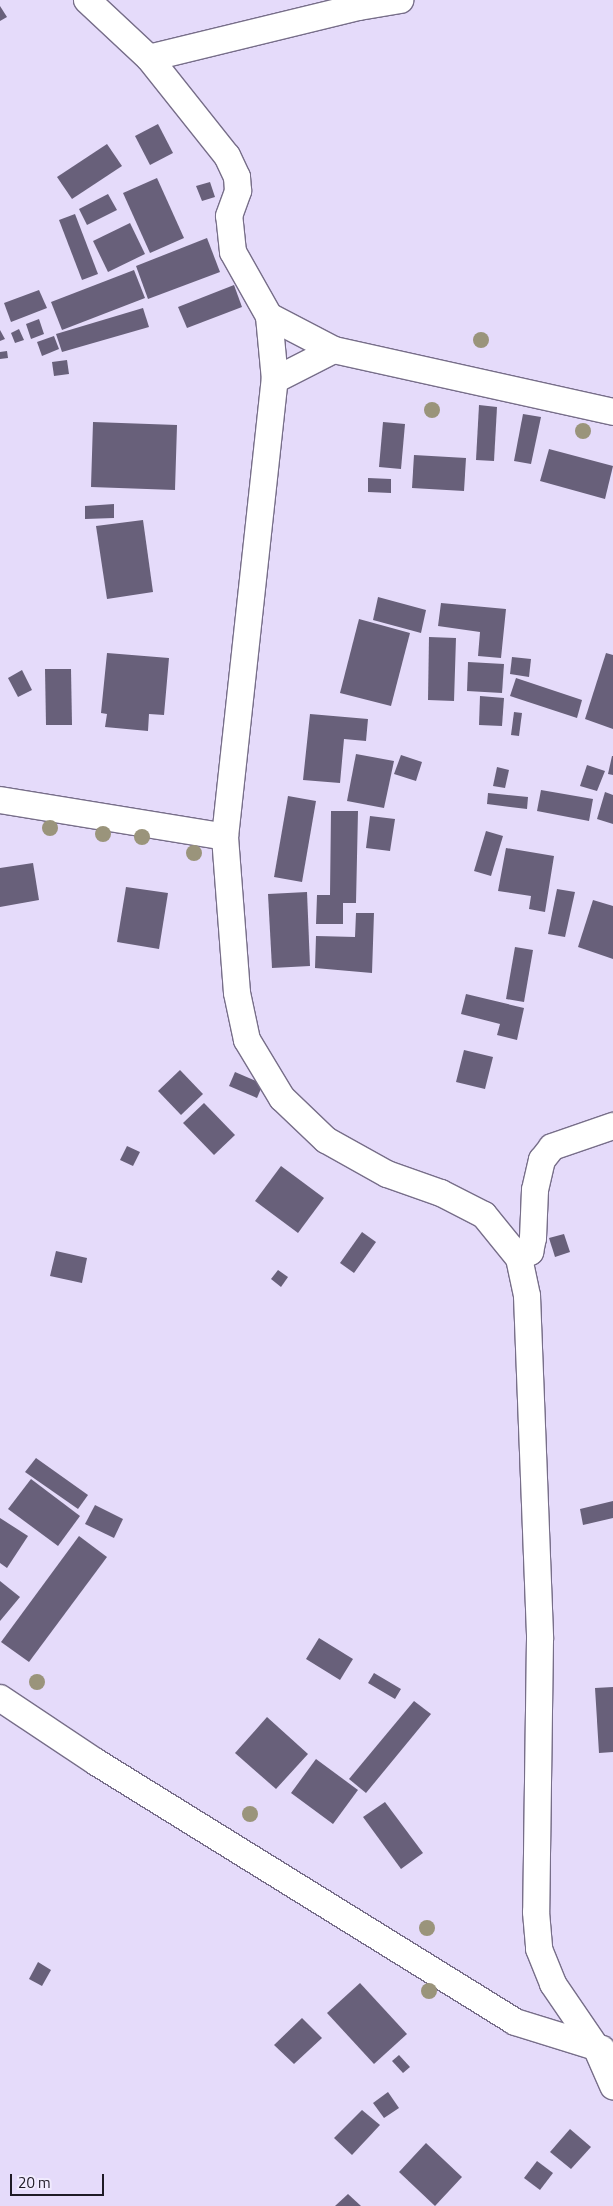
<!DOCTYPE html>
<html>
<head>
<meta charset="utf-8">
<style>
	body { margin:0 }
	#map { position:relative; width:613px; height:2206px; overflow:hidden; background:#e5dbfa; font-family:"Titillium Web",sans-serif }
	div>[style] { position:absolute }
	[style*='--x'] { left:calc(var(--x)*1px); top:calc(var(--y)*1px); width:calc(var(--w)*1px); rotate:calc(var(--a)*1deg) }
	.building>* { inset:0; background:#68607a }
	.roads { filter:drop-shadow(1px 0 #776e89) drop-shadow(-1px 0 #776e89) drop-shadow(0 1px #776e89) drop-shadow(0 -1px #776e89) }
	.street>* { height:26px; margin:-13px; padding:0 13px; transform-origin:13px; border-radius:13px; background:#fff }
	.trees>* { width:16px; height:16px; margin:-8px; border-radius:50%; background:#9a947b }
	span { translate:-50% -50%; white-space:nowrap; text-align:center; line-height:1.15; -webkit-text-stroke:5px #f1ebfe; paint-order:stroke }
	.scale { position:absolute; left:10px; top:2174px; width:94px; height:22px; box-sizing:border-box; border:2px solid #1e1a25; border-top:0; padding-left:6px; font-size:15px; line-height:18px; white-space:nowrap; color:#1e1a25; -webkit-text-stroke:4px #f1ebfe; paint-order:stroke }
</style>
</head>
<body>
<div id="map">
	<div class="building">
		<div style="clip-path:polygon(0 6px,7px 17px,0 21px)"></div>
		<div style="clip-path:polygon(158px 124px,173px 153px,150px 165px,135px 136px)"></div>
		<div style="clip-path:polygon(107px 144px,122px 166px,72px 199px,57px 177px)"></div>
		<div style="clip-path:polygon(157px 178px,184px 238px,150px 253px,123px 193px)"></div>
		<div style="clip-path:polygon(210px 182px,215px 197px,202px 201px,196px 186px)"></div>
		<div style="clip-path:polygon(108px 194px,117px 210px,87px 225px,79px 209px)"></div>
		<div style="clip-path:polygon(75px 214px,98px 274px,82px 280px,59px 220px)"></div>
		<div style="clip-path:polygon(130px 223px,145px 254px,108px 272px,93px 241px)"></div>
		<div style="clip-path:polygon(207px 238px,220px 272px,148px 299px,136px 266px)"></div>
		<div style="clip-path:polygon(134px 270px,145px 298px,62px 330px,51px 302px)"></div>
		<div style="clip-path:polygon(234px 285px,242px 307px,187px 328px,178px 307px)"></div>
		<div style="clip-path:polygon(39px 290px,47px 308px,11px 322px,4px 303px)"></div>
		<div style="clip-path:polygon(143px 308px,149px 327px,62px 352px,56px 334px)"></div>
		<div style="clip-path:polygon(39px 319px,44px 334px,31px 339px,26px 324px)"></div>
		<div style="clip-path:polygon(19px 329px,24px 340px,15px 343px,11px 333px)"></div>
		<div style="clip-path:polygon(0 330px,5px 339px,0 341px)"></div>
		<div style="clip-path:polygon(54px 336px,59px 349px,42px 356px,37px 342px)"></div>
		<div style="clip-path:polygon(7px 351px,8px 358px,0 359px,0 352px)"></div>
		<div style="clip-path:polygon(67px 360px,69px 374px,54px 376px,52px 362px)"></div>
		<div style="clip-path:polygon(479px 405px,497px 407px,494px 461px,476px 460px)"></div>
		<div style="clip-path:polygon(523px 414px,541px 417px,531px 464px,514px 461px)"></div>
		<div style="clip-path:polygon(93px 422px,177px 425px,175px 490px,91px 487px)"></div>
		<div style="clip-path:polygon(383px 422px,405px 424px,401px 469px,379px 467px)"></div>
		<div style="clip-path:polygon(549px 449px,613px 466px,605px 499px,540px 481px)"></div>
		<div style="clip-path:polygon(414px 455px,466px 458px,464px 491px,412px 488px)"></div>
		<div style="clip-path:polygon(368px 478px,391px 479px,391px 493px,368px 492px)"></div>
		<div style="clip-path:polygon(114px 504px,114px 518px,85px 519px,85px 506px)"></div>
		<div style="clip-path:polygon(143px 520px,153px 592px,107px 599px,96px 526px)"></div>
		<div style="clip-path:polygon(378px 597px,426px 610px,421px 633px,373px 620px)"></div>
		<div style="clip-path:polygon(441px 603px,506px 609px,501px 658px,478px 656px,480px 632px,438px 626px)"></div>
		<div style="clip-path:polygon(359px 619px,410px 633px,391px 706px,340px 693px)"></div>
		<div style="clip-path:polygon(429px 637px,456px 638px,454px 701px,428px 700px)"></div>
		<div style="clip-path:polygon(107px 653px,169px 658px,164px 715px,149px 714px,148px 731px,105px 727px,107px 714px,101px 713px)"></div>
		<div style="clip-path:polygon(606px 653px,613px 655px,613px 729px,585px 719px)"></div>
		<div style="clip-path:polygon(512px 657px,531px 659px,529px 677px,510px 674px)"></div>
		<div style="clip-path:polygon(468px 662px,504px 664px,502px 693px,467px 691px)"></div>
		<div style="clip-path:polygon(45px 669px,71px 669px,72px 725px,46px 725px)"></div>
		<div style="clip-path:polygon(22px 670px,32px 690px,18px 697px,8px 678px)"></div>
		<div style="clip-path:polygon(516px 678px,582px 700px,577px 718px,510px 696px)"></div>
		<div style="clip-path:polygon(480px 696px,504px 698px,502px 726px,479px 725px)"></div>
		<div style="clip-path:polygon(514px 712px,522px 713px,519px 736px,511px 735px)"></div>
		<div style="clip-path:polygon(310px 714px,368px 719px,366px 741px,344px 739px,340px 783px,303px 780px)"></div>
		<div style="clip-path:polygon(356px 754px,394px 761px,384px 808px,347px 801px)"></div>
		<div style="clip-path:polygon(401px 755px,422px 762px,416px 781px,394px 774px)"></div>
		<div style="clip-path:polygon(612px 756px,613px 756px,613px 775px,608px 774px)"></div>
		<div style="clip-path:polygon(587px 765px,605px 771px,597px 791px,580px 786px)"></div>
		<div style="clip-path:polygon(497px 767px,509px 770px,505px 788px,493px 786px)"></div>
		<div style="clip-path:polygon(541px 790px,593px 799px,589px 821px,537px 811px)"></div>
		<div style="clip-path:polygon(605px 792px,613px 795px,613px 824px,597px 819px)"></div>
		<div style="clip-path:polygon(488px 793px,528px 797px,527px 809px,487px 804px)"></div>
		<div style="clip-path:polygon(288px 796px,316px 801px,302px 882px,274px 877px)"></div>
		<div style="clip-path:polygon(331px 811px,358px 811px,356px 903px,343px 903px,343px 924px,316px 924px,317px 895px,330px 895px)"></div>
		<div style="clip-path:polygon(370px 816px,395px 819px,390px 851px,366px 848px)"></div>
		<div style="clip-path:polygon(486px 831px,503px 836px,491px 876px,474px 871px)"></div>
		<div style="clip-path:polygon(506px 848px,554px 856px,545px 912px,529px 909px,531px 896px,498px 891px)"></div>
		<div style="clip-path:polygon(33px 863px,39px 900px,0 907px,0 868px)"></div>
		<div style="clip-path:polygon(126px 887px,168px 893px,159px 949px,117px 942px)"></div>
		<div style="clip-path:polygon(557px 889px,575px 892px,565px 937px,548px 934px)"></div>
		<div style="clip-path:polygon(307px 892px,310px 966px,272px 968px,268px 894px)"></div>
		<div style="clip-path:polygon(593px 900px,613px 906px,613px 959px,578px 947px)"></div>
		<div style="clip-path:polygon(356px 913px,374px 913px,372px 973px,315px 968px,316px 936px,355px 937px)"></div>
		<div style="clip-path:polygon(515px 947px,533px 950px,524px 1002px,506px 999px)"></div>
		<div style="clip-path:polygon(466px 994px,524px 1008px,517px 1040px,497px 1035px,500px 1024px,461px 1014px)"></div>
		<div style="clip-path:polygon(464px 1050px,493px 1057px,485px 1089px,456px 1082px)"></div>
		<div style="clip-path:polygon(180px 1070px,203px 1094px,181px 1115px,158px 1091px)"></div>
		<div style="clip-path:polygon(235px 1072px,263px 1084px,257px 1098px,229px 1086px)"></div>
		<div style="clip-path:polygon(204px 1103px,235px 1135px,214px 1155px,183px 1123px)"></div>
		<div style="clip-path:polygon(127px 1146px,140px 1152px,133px 1166px,120px 1160px)"></div>
		<div style="clip-path:polygon(281px 1166px,324px 1198px,298px 1233px,255px 1201px)"></div>
		<div style="clip-path:polygon(362px 1232px,376px 1242px,354px 1273px,340px 1263px)"></div>
		<div style="clip-path:polygon(564px 1234px,570px 1252px,555px 1257px,549px 1238px)"></div>
		<div style="clip-path:polygon(56px 1251px,87px 1258px,82px 1283px,50px 1276px)"></div>
		<div style="clip-path:polygon(278px 1270px,288px 1277px,281px 1287px,271px 1279px)"></div>
		<div style="clip-path:polygon(36px 1458px,88px 1495px,78px 1509px,25px 1472px)"></div>
		<div style="clip-path:polygon(31px 1479px,80px 1516px,58px 1546px,8px 1509px)"></div>
		<div style="clip-path:polygon(613px 1501px,613px 1518px,583px 1525px,580px 1509px)"></div>
		<div style="clip-path:polygon(95px 1505px,123px 1519px,114px 1538px,85px 1524px)"></div>
		<div style="clip-path:polygon(0 1518px,28px 1536px,7px 1568px,0 1563px)"></div>
		<div style="clip-path:polygon(79px 1536px,107px 1557px,29px 1662px,1px 1642px)"></div>
		<div style="clip-path:polygon(0 1581px,20px 1597px,0 1621px)"></div>
		<div style="clip-path:polygon(319px 1638px,353px 1659px,340px 1680px,306px 1659px)"></div>
		<div style="clip-path:polygon(374px 1673px,401px 1689px,395px 1699px,368px 1683px)"></div>
		<div style="clip-path:polygon(613px 1687px,613px 1752px,599px 1753px,595px 1688px)"></div>
		<div style="clip-path:polygon(414px 1701px,431px 1714px,366px 1793px,349px 1779px)"></div>
		<div style="clip-path:polygon(267px 1717px,308px 1754px,276px 1789px,235px 1753px)"></div>
		<div style="clip-path:polygon(316px 1759px,358px 1790px,333px 1824px,291px 1793px)"></div>
		<div style="clip-path:polygon(385px 1802px,423px 1853px,401px 1869px,363px 1817px)"></div>
		<div style="clip-path:polygon(38px 1962px,51px 1970px,42px 1986px,29px 1979px)"></div>
		<div style="clip-path:polygon(360px 1983px,407px 2034px,374px 2064px,327px 2013px)"></div>
		<div style="clip-path:polygon(302px 2018px,322px 2038px,294px 2064px,274px 2045px)"></div>
		<div style="clip-path:polygon(399px 2055px,410px 2067px,403px 2073px,392px 2061px)"></div>
		<div style="clip-path:polygon(388px 2092px,399px 2108px,384px 2118px,373px 2103px)"></div>
		<div style="clip-path:polygon(362px 2110px,380px 2125px,352px 2155px,334px 2138px)"></div>
		<div style="clip-path:polygon(570px 2129px,591px 2147px,571px 2169px,550px 2152px)"></div>
		<div style="clip-path:polygon(426px 2143px,462px 2177px,435px 2206px,399px 2172px)"></div>
		<div style="clip-path:polygon(537px 2161px,553px 2173px,540px 2190px,524px 2178px)"></div>
		<div style="clip-path:polygon(348px 2194px,361px 2206px,335px 2206px)"></div>
	</div>
	<div class="roads">
		<div class="street">
			<div style="--x:149;--y:58;--w:216;--a:-13.7"></div>
			<div style="--x:359;--y:7;--w:42;--a:-9.7"></div>
			<div style="--x:269;--y:316;--w:73;--a:27.6"></div>
			<div style="--x:275;--y:380;--w:66;--a:-27"></div>
			<div style="--x:334;--y:350;--w:286;--a:12.5"></div>
			<div style="--x:0;--y:800;--w:228;--a:9.3"></div>
			<div style="--x:225;--y:837;--w:460;--a:-83.8"></div>
			<div style="--x:275;--y:380;--w:64;--a:-95.4"></div>
			<div style="--x:269;--y:316;--w:73;--a:-119.4"></div>
			<div style="--x:233;--y:252;--w:36;--a:-96"></div>
			<div style="--x:229;--y:216;--w:27;--a:-70"></div>
			<div style="--x:238;--y:191;--w:14;--a:-94"></div>
			<div style="--x:237;--y:177;--w:23;--a:-115"></div>
			<div style="--x:227;--y:156;--w:125;--a:-128.5"></div>
			<div style="--x:149;--y:58;--w:85;--a:-136.9"></div>
			<div style="--x:225;--y:837;--w:156;--a:85.6"></div>
			<div style="--x:237;--y:993;--w:48;--a:78"></div>
			<div style="--x:247;--y:1040;--w:68;--a:58.9"></div>
			<div style="--x:282;--y:1098;--w:61;--a:43.7"></div>
			<div style="--x:326;--y:1140;--w:70;--a:29.1"></div>
			<div style="--x:387;--y:1174;--w:57;--a:19.4"></div>
			<div style="--x:441;--y:1193;--w:48;--a:27.1"></div>
			<div style="--x:484;--y:1215;--w:55;--a:50.9"></div>
			<div style="--x:519;--y:1258;--w:39;--a:78"></div>
			<div style="--x:527;--y:1296;--w:343;--a:87.8"></div>
			<div style="--x:540;--y:1639;--w:273;--a:90.8"></div>
			<div style="--x:536;--y:1912;--w:37;--a:85"></div>
			<div style="--x:539;--y:1949;--w:38;--a:68"></div>
			<div style="--x:553;--y:1984;--w:76;--a:55.7"></div>
			<div style="--x:596;--y:2047;--w:43;--a:66.4"></div>
			<div style="--x:519;--y:1258;--w:13;--a:-29"></div>
			<div style="--x:530;--y:1252;--w:14;--a:-78"></div>
			<div style="--x:533;--y:1238;--w:48;--a:-87.6"></div>
			<div style="--x:535;--y:1190;--w:31;--a:-77"></div>
			<div style="--x:542;--y:1160;--w:16;--a:-52"></div>
			<div style="--x:552;--y:1147;--w:65;--a:-19"></div>
			<div style="--x:0;--y:1698;--w:115;--a:33.7"></div>
			<div style="--x:96;--y:1762;--w:493;--a:31.8"></div>
			<div style="--x:515;--y:2022;--w:91;--a:17.2"></div>
		</div>
	</div>
	<div class="trees">
		<div style="left:481px;top:340px"></div>
		<div style="left:432px;top:410px"></div>
		<div style="left:583px;top:431px"></div>
		<div style="left:50px;top:828px"></div>
		<div style="left:103px;top:834px"></div>
		<div style="left:142px;top:837px"></div>
		<div style="left:194px;top:853px"></div>
		<div style="left:37px;top:1682px"></div>
		<div style="left:250px;top:1814px"></div>
		<div style="left:427px;top:1928px"></div>
		<div style="left:429px;top:1991px"></div>
	</div>
	<div class="scale">20 m</div>
</div>
</body>
</html>
